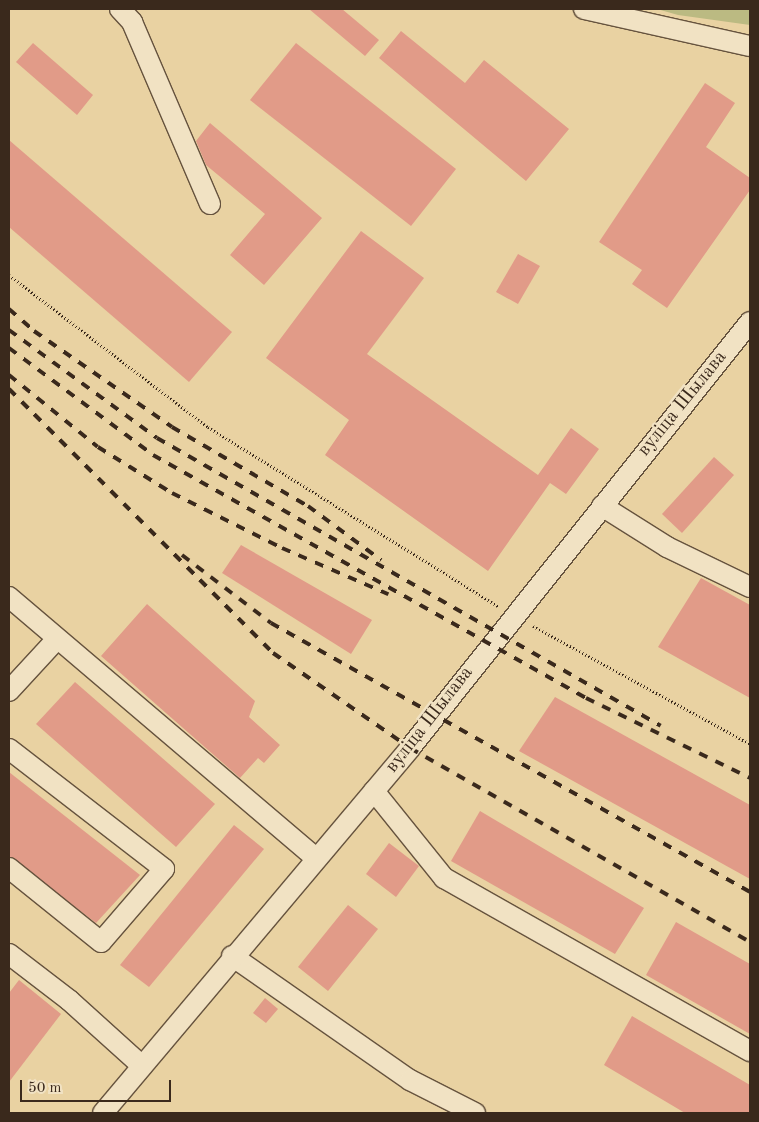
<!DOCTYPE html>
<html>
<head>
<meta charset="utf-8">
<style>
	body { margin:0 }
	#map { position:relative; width:759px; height:1122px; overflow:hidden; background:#e9d2a2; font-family:"Old Standard TT",serif }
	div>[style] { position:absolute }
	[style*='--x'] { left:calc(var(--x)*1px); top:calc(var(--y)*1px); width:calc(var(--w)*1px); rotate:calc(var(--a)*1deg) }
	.green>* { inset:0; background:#bbba82 }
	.building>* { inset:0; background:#e19b88 }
	.path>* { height:3px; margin-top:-1.5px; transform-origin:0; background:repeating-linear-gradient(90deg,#3a291c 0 1px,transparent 0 3.5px) }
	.roads { filter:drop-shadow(1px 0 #66533e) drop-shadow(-1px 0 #66533e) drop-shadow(0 1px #66533e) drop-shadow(0 -1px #66533e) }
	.minor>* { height:20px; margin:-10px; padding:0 10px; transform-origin:10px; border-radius:10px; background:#f1e2c3 }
	.rail>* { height:4px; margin-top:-2px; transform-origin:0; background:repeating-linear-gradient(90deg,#3a291c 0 9px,transparent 0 18px) }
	span { translate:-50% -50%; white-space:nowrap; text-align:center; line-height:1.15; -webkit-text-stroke:5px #f1e2c3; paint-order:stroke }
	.street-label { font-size:19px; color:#3a291c }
	.frame { position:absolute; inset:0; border:10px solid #3a291c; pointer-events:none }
	.scale { position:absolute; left:20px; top:1080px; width:151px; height:22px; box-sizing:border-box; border:2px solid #3a291c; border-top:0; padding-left:6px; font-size:15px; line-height:18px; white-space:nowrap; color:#3a291c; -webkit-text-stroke:4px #f1e2c3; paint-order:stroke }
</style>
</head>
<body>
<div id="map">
	<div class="green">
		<div style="clip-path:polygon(657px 9px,750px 9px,750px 25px,678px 15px)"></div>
	</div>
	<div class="building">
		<div style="clip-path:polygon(309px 9px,342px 9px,379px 40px,365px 56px)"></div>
		<div style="clip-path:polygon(401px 31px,465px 83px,484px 60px,569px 129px,526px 181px,379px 58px)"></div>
		<div style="clip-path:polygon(33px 43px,93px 95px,77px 115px,16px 62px)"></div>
		<div style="clip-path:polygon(296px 43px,456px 169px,411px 226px,250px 100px)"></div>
		<div style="clip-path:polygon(705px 83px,735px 103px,706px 147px,750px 178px,750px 190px,667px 308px,632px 284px,642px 270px,599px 242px)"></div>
		<div style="clip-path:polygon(210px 123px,322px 218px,264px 285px,230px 255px,265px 214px,206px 165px,196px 141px)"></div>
		<div style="clip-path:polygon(9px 140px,232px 332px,189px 382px,9px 227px)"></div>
		<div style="clip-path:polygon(361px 231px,424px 278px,367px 354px,538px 475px,571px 428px,599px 449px,566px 494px,550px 483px,488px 571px,325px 455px,349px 420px,266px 358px)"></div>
		<div style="clip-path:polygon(518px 254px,540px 266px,518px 304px,496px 292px)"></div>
		<div style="clip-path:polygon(714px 457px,734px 475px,682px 533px,662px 514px)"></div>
		<div style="clip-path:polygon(241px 545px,372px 620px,351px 654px,222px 573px)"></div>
		<div style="clip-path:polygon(701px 578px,750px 605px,750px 698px,658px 647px)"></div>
		<div style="clip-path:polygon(147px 604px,255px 701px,249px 717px,280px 745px,264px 763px,258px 758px,240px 778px,101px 656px)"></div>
		<div style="clip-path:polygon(75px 682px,215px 804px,176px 847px,36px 724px)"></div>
		<div style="clip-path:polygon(555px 697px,750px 805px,750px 879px,519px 751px)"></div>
		<div style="clip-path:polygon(9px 772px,140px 875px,96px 923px,9px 856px)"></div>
		<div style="clip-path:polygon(480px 811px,644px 908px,615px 954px,451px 861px)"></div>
		<div style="clip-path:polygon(234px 825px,264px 849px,149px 987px,120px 965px)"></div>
		<div style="clip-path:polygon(389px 843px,419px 866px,396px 897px,366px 874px)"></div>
		<div style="clip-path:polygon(348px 905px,378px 929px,328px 991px,298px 967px)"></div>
		<div style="clip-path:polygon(676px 922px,750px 964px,750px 1034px,646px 975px)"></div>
		<div style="clip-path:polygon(19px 980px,61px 1014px,9px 1082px,9px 993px)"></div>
		<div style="clip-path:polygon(265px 998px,278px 1009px,266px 1023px,253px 1013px)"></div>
		<div style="clip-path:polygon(632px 1016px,750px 1085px,750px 1113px,685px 1113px,604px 1065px)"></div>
	</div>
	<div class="path">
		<div style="--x:9;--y:275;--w:250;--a:37.4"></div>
		<div style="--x:208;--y:427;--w:342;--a:31.7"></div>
		<div style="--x:533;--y:626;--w:247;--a:28.5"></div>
	</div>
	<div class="roads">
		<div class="minor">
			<div style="--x:120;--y:9;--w:18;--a:47"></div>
			<div style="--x:132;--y:22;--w:198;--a:66.8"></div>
			<div style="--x:584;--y:9;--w:170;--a:12.6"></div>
			<div style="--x:602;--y:506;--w:77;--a:32.2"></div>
			<div style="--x:667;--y:547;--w:92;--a:25.7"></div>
			<div style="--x:9;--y:597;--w:403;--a:40.4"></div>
			<div style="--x:9;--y:691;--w:71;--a:-47.3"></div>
			<div style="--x:9;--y:749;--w:196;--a:37.7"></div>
			<div style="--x:164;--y:869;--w:96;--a:130.8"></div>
			<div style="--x:101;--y:942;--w:118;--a:-141.2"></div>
			<div style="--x:374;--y:791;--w:112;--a:51.2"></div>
			<div style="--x:444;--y:878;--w:352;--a:29.5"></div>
			<div style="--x:9;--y:954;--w:76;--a:37.5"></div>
			<div style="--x:69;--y:1000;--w:98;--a:42.1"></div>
			<div style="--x:232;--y:956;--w:217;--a:34.9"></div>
			<div style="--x:410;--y:1080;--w:73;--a:26.9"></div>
			<div style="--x:103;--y:1113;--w:477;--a:-49.9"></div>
			<div style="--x:410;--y:748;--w:545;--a:-51.41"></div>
		</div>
	</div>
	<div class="rail">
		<div style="--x:9;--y:309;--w:33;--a:41"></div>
		<div style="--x:34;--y:331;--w:168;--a:34.8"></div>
		<div style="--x:172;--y:427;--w:157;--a:30.2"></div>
		<div style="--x:308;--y:506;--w:91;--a:36.5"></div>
		<div style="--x:9;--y:330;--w:183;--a:36.1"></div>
		<div style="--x:157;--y:438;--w:580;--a:29.74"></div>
		<div style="--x:9;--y:348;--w:179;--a:36.6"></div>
		<div style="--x:153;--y:455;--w:497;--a:29.3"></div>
		<div style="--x:586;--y:698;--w:182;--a:26"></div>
		<div style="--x:9;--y:375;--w:114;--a:39"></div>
		<div style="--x:98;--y:447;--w:87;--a:31.9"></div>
		<div style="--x:172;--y:493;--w:123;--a:26.6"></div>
		<div style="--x:282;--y:548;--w:116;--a:23.5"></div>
		<div style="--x:9;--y:389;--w:373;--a:45"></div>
		<div style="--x:273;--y:653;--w:167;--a:34.7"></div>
		<div style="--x:410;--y:748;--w:391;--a:29.7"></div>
		<div style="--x:182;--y:555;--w:112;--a:37.4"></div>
		<div style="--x:271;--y:623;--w:549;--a:29.32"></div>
	</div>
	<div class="street-label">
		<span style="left:683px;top:404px;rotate:-51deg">вуліца Шылава</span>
		<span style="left:430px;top:720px;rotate:-52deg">вуліца Шылава</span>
	</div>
	<div class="frame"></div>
	<div class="scale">50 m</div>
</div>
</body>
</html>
